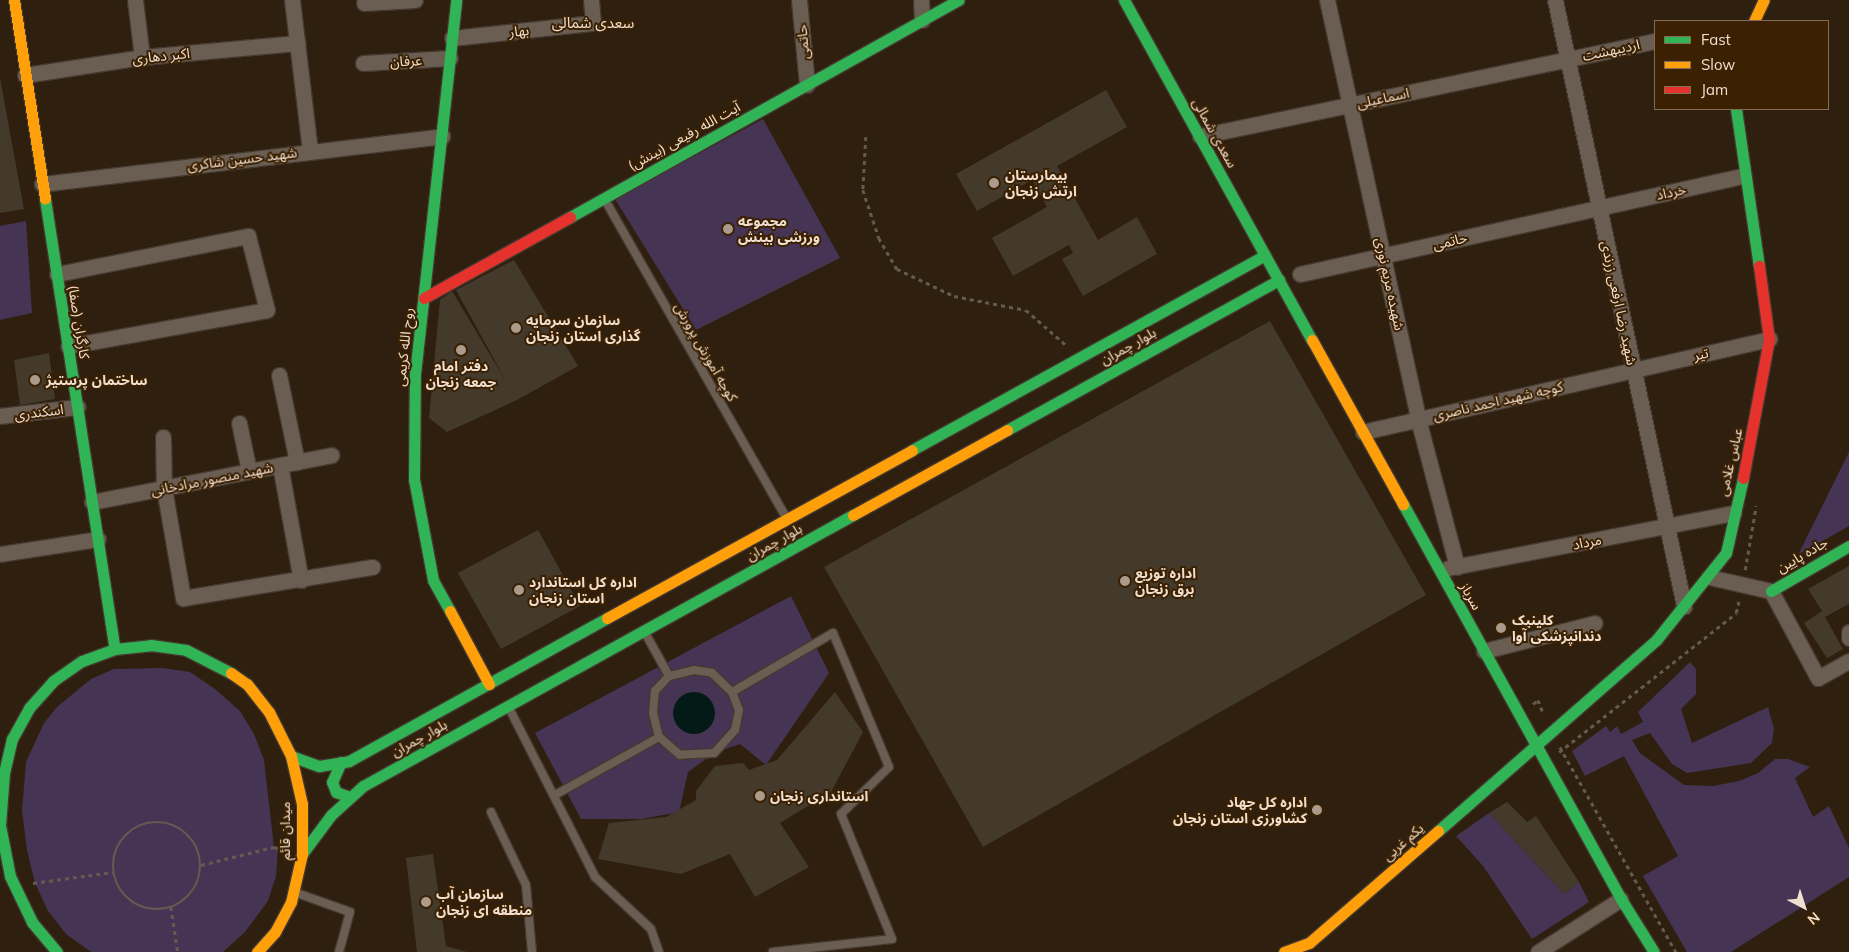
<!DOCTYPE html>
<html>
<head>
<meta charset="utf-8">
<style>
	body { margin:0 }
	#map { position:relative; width:1849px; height:952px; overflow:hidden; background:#2e1f0f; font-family:Mulish,"Noto Sans Arabic",sans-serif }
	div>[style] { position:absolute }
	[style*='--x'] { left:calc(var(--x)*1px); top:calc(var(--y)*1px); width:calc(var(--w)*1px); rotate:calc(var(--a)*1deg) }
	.green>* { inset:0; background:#463454 }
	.water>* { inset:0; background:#041a16 }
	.round { border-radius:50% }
	.building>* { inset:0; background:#443a2b }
	.path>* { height:2.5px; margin-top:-1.25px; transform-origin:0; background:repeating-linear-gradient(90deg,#655a50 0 4px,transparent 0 8px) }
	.path>.ring { margin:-1.25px; padding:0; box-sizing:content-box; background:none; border:2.5px solid #655a50; border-radius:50% }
	.roads { filter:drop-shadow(1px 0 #45392f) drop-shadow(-1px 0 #45392f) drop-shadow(0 1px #45392f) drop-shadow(0 -1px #45392f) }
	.lane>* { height:8px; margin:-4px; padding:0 4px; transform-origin:4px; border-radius:4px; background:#6a5e53 }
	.street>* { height:15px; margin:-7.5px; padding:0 7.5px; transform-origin:7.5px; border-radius:7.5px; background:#6a5e53 }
	.fast>* { height:11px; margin:-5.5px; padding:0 5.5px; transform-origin:5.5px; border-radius:5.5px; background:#30b455 }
	.slow>* { height:11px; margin:-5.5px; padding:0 5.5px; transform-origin:5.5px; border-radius:5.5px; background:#ff9f0a }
	.jam>* { height:11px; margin:-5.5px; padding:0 5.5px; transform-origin:5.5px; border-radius:5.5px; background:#e5322d }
	.dots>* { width:14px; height:14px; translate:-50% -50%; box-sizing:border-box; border:2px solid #3b2002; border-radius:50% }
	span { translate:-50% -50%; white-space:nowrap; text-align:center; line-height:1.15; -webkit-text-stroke:4px #3b2002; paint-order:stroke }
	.street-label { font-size:14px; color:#f0dece }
	.poi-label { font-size:14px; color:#f0dece; font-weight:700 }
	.left { translate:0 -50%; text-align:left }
	.right { translate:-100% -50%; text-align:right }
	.neighbourhood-label { font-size:15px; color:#f0dece }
	.legend { position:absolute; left:1654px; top:20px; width:175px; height:90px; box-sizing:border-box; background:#3b2002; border:1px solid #836c54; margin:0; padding:6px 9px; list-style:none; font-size:15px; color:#f0dece }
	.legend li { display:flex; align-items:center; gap:10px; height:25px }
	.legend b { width:25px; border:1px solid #836c54 }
	.north { position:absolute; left:1779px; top:882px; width:50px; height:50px; -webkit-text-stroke:4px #3b2002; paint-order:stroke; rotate:140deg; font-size:14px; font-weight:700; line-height:20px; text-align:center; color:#f0dece }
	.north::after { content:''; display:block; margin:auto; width:18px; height:22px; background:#f0dece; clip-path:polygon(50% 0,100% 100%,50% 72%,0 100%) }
</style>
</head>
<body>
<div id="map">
	<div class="green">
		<div style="clip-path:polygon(763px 119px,840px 258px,696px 330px,615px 199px)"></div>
		<div style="clip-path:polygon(26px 221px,32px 313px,0 320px,0 226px)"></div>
		<div style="clip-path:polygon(1849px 452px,1849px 526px,1798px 555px)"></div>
		<div style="clip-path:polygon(791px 596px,829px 673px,766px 765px,740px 744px,714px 753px,688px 772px,679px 812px,642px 819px,581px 819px,535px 733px)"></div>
		<div style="clip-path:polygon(1690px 662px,1696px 669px,1696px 694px,1681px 709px,1692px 743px,1768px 707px,1774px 729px,1772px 743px,1751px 763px,1687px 773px,1672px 764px,1650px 733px,1632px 740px,1640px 753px,1684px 785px,1713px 786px,1739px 781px,1758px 773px,1775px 759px,1788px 759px,1810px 767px,1795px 778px,1813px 817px,1829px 806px,1849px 848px,1849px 877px,1731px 952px,1687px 952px,1643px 876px,1678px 856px,1624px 756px,1585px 776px,1572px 751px,1606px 726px,1610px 732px,1617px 726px,1621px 734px,1643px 722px,1638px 712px)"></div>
		<div style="clip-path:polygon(162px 668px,190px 672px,215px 689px,240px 711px,254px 734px,264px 760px,274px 847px,278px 848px,276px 876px,268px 901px,245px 932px,223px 952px,91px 952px,66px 934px,48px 911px,35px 883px,27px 850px,22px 811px,26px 762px,44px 723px,57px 707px,91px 679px,114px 669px)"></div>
		<div style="clip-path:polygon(1489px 813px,1564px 894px,1579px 882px,1589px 902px,1532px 939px,1483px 866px,1456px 836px)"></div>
	</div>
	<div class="water">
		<div class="round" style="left:673px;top:692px;width:42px;height:42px"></div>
	</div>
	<div class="building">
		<div style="clip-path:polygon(0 78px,24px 209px,0 213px)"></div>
		<div style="clip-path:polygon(1106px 90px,1127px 127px,1057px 166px,1098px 240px,1137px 217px,1157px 254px,1083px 296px,1062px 259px,1073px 253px,1069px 245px,1013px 276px,992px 238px,1047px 207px,1032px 180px,977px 211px,956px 174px)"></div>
		<div style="clip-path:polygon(514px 260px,578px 366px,517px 400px,447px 432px,429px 418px,440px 300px,452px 291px,507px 383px,456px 290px)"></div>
		<div style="clip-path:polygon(1270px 321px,1426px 595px,983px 847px,824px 567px)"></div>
		<div style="clip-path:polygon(49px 353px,55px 399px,20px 405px,14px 360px)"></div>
		<div style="clip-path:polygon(538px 530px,580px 606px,501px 649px,458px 573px)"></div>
		<div style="clip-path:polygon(1849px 566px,1849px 604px,1825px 617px,1843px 649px,1827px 658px,1804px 623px,1822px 611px,1808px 589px)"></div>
		<div style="clip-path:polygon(835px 692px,863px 732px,831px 792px,780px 823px,809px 867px,755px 897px,730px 854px,681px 874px,598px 859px,609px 823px,666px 817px,696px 800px,696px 791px,715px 766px,743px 763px,749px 770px,777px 760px)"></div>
		<div style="clip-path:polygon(1507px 802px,1527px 822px,1536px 816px,1579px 882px,1564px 894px,1489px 813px)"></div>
		<div style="clip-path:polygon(433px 854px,446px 946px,467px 952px,417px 952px,406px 858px)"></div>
	</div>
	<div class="path">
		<div style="--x:866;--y:137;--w:53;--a:93.2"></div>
		<div style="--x:863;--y:190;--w:51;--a:71.6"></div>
		<div style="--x:879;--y:238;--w:36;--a:60"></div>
		<div style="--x:897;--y:269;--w:63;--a:25.3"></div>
		<div style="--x:954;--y:296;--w:73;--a:11"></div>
		<div style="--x:1026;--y:310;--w:55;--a:41.3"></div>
		<div style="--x:1745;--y:570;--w:65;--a:-80.2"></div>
		<div style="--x:1533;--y:704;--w:6;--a:-39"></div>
		<div style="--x:1538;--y:700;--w:16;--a:68"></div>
		<div style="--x:1560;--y:747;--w:236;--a:60.5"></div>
		<div style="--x:1559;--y:752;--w:225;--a:-38.1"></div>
		<div style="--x:1736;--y:613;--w:13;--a:-77"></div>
		<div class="ring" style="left:113px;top:822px;width:85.5px;height:85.5px"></div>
		<div style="--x:201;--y:865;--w:75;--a:-13.9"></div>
		<div style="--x:274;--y:847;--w:10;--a:17"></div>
		<div style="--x:33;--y:883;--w:81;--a:-7.8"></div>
		<div style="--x:171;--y:907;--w:46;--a:81.2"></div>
	</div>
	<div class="roads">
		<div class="lane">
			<div style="--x:605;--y:200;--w:365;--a:60.3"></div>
			<div style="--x:644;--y:631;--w:51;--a:60.9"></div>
			<div style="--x:694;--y:670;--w:18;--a:9"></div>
			<div style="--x:712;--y:673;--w:28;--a:44"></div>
			<div style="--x:732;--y:692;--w:19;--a:69"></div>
			<div style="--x:739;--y:710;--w:20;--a:101"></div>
			<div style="--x:735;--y:730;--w:31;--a:132"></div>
			<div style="--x:714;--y:753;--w:34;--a:177"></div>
			<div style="--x:680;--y:755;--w:28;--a:-139"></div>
			<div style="--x:659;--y:737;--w:25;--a:-104"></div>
			<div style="--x:653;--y:713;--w:22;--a:-85"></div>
			<div style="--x:655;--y:691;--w:21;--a:-47"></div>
			<div style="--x:669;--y:676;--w:26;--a:-13"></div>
			<div style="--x:732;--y:692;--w:117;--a:-30.3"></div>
			<div style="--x:833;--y:633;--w:145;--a:67.3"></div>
			<div style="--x:889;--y:767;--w:67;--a:135.6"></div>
			<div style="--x:841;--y:814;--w:135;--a:67.8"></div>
			<div style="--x:892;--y:939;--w:120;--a:173.8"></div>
			<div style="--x:508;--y:706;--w:192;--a:63"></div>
			<div style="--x:595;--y:877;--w:76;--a:42.9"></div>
			<div style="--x:651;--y:929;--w:24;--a:71"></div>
			<div style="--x:555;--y:795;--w:119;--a:-29.1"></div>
			<div style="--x:491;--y:812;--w:81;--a:64.4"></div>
			<div style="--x:526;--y:885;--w:67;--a:84.9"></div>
			<div style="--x:294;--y:892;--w:59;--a:19.7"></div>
			<div style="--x:350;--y:912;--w:41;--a:105.4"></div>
		</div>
		<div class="street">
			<div style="--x:135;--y:0;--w:57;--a:83"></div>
			<div style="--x:292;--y:0;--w:151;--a:83.2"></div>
			<div style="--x:799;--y:0;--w:85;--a:84.6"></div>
			<div style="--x:921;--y:0;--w:20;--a:87"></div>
			<div style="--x:1327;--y:0;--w:429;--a:77.7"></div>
			<div style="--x:1418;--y:419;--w:153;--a:75.2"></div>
			<div style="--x:1555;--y:0;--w:620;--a:77.98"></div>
			<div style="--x:364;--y:3;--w:51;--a:-3.4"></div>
			<div style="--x:452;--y:38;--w:142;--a:-6.1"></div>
			<div style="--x:593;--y:23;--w:23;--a:-95"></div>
			<div style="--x:363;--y:63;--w:87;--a:-3.3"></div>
			<div style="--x:25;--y:75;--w:118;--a:-8.7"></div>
			<div style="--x:142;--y:57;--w:156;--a:-5.2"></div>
			<div style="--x:1200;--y:136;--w:465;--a:-11.8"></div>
			<div style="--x:42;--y:184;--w:403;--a:-6.8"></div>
			<div style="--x:57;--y:274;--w:195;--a:-11.3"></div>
			<div style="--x:248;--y:236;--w:76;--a:75.6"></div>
			<div style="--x:267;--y:310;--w:202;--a:169.7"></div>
			<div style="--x:1300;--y:274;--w:454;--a:-12.5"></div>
			<div style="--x:279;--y:375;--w:89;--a:78.3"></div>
			<div style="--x:0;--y:416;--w:78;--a:-6.7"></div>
			<div style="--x:239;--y:423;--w:49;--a:78.2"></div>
			<div style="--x:1363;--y:432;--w:417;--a:-12.9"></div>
			<div style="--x:163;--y:437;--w:51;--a:88.9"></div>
			<div style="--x:164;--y:488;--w:112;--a:80.2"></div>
			<div style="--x:183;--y:598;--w:192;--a:-9.3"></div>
			<div style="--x:280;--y:465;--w:117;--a:79.7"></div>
			<div style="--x:92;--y:502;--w:244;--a:-11.1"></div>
			<div style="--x:0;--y:554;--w:99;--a:-8.7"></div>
			<div style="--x:1448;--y:568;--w:291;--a:-10.9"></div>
			<div style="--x:1709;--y:577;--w:64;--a:12.7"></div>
			<div style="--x:1771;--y:591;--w:99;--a:61.6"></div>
			<div style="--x:1818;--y:678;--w:35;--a:-29"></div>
			<div style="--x:1849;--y:632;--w:6;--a:90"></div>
			<div style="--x:1484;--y:651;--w:114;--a:-14.2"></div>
			<div style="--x:1538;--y:952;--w:98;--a:-32.6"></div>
		</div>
		<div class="fast">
			<div style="--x:1124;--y:0;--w:389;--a:61.1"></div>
			<div style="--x:1736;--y:109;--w:159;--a:81.7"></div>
			<div style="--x:45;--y:199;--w:455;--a:81.2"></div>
			<div style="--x:570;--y:217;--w:445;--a:-29.2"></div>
			<div style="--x:1007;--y:430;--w:311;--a:-28.9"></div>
			<div style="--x:912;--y:450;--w:403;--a:-28.9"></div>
			<div style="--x:1403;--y:504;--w:451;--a:61.1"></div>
			<div style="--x:1621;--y:899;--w:62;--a:58.1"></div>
			<div style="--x:1771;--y:591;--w:90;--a:-30"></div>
			<div style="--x:450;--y:611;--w:35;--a:-119"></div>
			<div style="--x:433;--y:580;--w:103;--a:-100.7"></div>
			<div style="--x:414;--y:479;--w:105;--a:-89.5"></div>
			<div style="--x:415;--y:374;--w:376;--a:-83.7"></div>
			<div style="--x:291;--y:756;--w:30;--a:20"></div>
			<div style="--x:319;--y:766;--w:30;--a:-9"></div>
			<div style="--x:349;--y:761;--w:295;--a:-29"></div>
			<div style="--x:341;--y:762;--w:22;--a:114"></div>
			<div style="--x:332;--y:782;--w:11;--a:68"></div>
			<div style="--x:336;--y:792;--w:15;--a:20"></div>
			<div style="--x:1438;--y:831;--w:291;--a:-41.2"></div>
			<div style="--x:1657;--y:639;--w:110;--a:-51.3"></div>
			<div style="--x:1726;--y:553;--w:77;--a:-77.2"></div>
			<div style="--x:302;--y:854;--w:49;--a:-53.4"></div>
			<div style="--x:331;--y:815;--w:43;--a:-42.2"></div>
			<div style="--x:363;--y:786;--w:560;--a:-28.95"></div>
			<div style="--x:57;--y:952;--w:39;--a:-130"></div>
			<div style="--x:32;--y:922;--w:51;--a:-115.6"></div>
			<div style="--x:10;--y:876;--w:52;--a:-101.1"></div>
			<div style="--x:0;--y:825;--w:52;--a:-85.6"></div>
			<div style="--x:4;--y:773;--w:35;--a:-77"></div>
			<div style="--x:12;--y:739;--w:35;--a:-61"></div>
			<div style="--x:29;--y:708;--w:36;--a:-48"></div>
			<div style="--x:53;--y:681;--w:35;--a:-35"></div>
			<div style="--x:82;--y:661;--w:35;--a:-20"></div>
			<div style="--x:115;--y:649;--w:36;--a:-6"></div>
			<div style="--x:151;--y:645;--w:35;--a:8"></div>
			<div style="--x:186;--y:650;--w:51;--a:27.1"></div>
		</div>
		<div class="slow">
			<div style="--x:14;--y:0;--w:201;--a:81.1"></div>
			<div style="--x:1754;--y:21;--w:23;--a:-65"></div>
			<div style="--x:1312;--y:340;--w:188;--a:61"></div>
			<div style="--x:853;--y:515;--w:176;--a:-28.9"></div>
			<div style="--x:450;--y:611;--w:83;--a:61.9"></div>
			<div style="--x:607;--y:618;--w:348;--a:-28.8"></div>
			<div style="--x:231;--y:673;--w:19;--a:35"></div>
			<div style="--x:247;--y:684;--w:36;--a:52"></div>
			<div style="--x:269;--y:712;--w:49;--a:63.4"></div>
			<div style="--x:291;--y:756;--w:49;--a:77.1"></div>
			<div style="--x:302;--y:804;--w:50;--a:90"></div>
			<div style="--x:302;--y:854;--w:49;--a:102.9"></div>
			<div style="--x:291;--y:902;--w:34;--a:118"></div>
			<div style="--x:275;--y:932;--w:27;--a:132"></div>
			<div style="--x:1284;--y:952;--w:27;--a:-20"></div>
			<div style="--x:1309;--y:943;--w:171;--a:-41"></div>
		</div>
		<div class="jam">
			<div style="--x:424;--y:298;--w:167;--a:-29"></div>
			<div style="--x:1743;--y:478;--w:141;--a:-79.4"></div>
			<div style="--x:1769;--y:339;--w:74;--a:-97.8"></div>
		</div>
	</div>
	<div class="dots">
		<div style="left:994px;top:183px;background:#ac9b8b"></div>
		<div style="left:728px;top:229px;background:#ac9b8b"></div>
		<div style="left:516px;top:328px;background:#ac9b8b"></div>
		<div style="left:461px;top:350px;background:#ac9b8b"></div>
		<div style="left:35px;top:380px;background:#ac9b8b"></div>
		<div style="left:1125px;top:581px;background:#ac9b8b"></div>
		<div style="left:519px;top:590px;background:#ac9b8b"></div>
		<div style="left:1501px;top:628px;background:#ac9b8b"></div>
		<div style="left:760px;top:796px;background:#ac9b8b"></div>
		<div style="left:1317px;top:810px;background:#ac9b8b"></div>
		<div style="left:426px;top:902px;background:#ac9b8b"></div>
	</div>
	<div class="street-label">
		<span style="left:519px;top:31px;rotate:-6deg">بهار</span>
		<span style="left:803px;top:42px;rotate:-95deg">حاتمی</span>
		<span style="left:1611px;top:50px;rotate:-12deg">اردیبهشت</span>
		<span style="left:161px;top:56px;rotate:-6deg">اکبر دهاری</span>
		<span style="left:406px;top:61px;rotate:-3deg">عرفان</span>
		<span style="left:1383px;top:98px;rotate:-12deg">اسماعیلی</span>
		<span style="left:1215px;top:133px;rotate:61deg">سعدی شمالی</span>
		<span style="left:684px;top:136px;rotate:-29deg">آیت الله رفیعی (بینش)</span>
		<span style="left:242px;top:159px;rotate:-7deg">شهید حسین شاکری</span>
		<span style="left:1671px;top:192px;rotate:-12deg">خرداد</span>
		<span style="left:1450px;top:241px;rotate:-13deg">حاتمی</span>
		<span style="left:1390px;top:284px;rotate:78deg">شهیده مریم نوری</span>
		<span style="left:1619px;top:303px;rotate:78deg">شهید رضا ارفعی زرندی</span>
		<span style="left:79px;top:322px;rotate:81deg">کارگران (صفا)</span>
		<span style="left:1128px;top:346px;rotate:-29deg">بلوار چمران</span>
		<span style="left:404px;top:347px;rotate:-84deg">روح الله کریمی</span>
		<span style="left:706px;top:352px;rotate:60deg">کوچه آموزش پرورش</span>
		<span style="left:1701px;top:354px;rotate:-13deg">تیر</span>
		<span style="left:1498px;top:401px;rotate:-13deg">کوچه شهید احمد ناصری</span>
		<span style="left:39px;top:412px;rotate:-7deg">اسکندری</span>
		<span style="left:1730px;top:462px;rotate:-77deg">عباس غلامی</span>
		<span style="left:212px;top:479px;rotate:-11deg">شهید منصور مرادخانی</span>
		<span style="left:774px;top:542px;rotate:-29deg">بلوار چمران</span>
		<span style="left:1587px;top:542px;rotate:-11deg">مرداد</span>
		<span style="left:1802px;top:555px;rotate:-30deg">جاده پایین</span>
		<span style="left:1471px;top:596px;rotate:61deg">سرباز</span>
		<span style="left:419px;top:738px;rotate:-29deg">بلوار چمران</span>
		<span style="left:285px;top:831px;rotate:-90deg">میدان قائم</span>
		<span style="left:1403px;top:842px;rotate:-41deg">یکم غربی</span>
	</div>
	<div class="poi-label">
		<span class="left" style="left:1005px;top:183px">بیمارستان<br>ارتش زنجان</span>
		<span class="left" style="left:738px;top:229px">مجموعه<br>ورزشی بینش</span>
		<span class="left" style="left:526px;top:328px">سازمان سرمایه<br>گذاری استان زنجان</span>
		<span style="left:461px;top:374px">دفتر امام<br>جمعه زنجان</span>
		<span class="left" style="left:46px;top:380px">ساختمان پرستیژ</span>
		<span class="left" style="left:1135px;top:581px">اداره توزیع<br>برق زنجان</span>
		<span class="left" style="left:529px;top:590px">اداره کل استاندارد<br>استان زنجان</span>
		<span class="left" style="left:1512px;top:628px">کلینیک<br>دندانپزشکی آوا</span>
		<span class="left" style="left:770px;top:796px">استانداری زنجان</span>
		<span class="right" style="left:1307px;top:810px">اداره کل جهاد<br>کشاورزی استان زنجان</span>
		<span class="left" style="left:436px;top:902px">سازمان آب<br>منطقه ای زنجان</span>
	</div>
	<div class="neighbourhood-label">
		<span style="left:593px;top:23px">سعدی شمالی</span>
	</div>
	<ul class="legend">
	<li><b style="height:6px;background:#30b455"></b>Fast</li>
	<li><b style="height:6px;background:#ff9f0a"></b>Slow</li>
	<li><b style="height:6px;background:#e5322d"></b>Jam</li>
	</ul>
	<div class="north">N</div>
</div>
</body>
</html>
